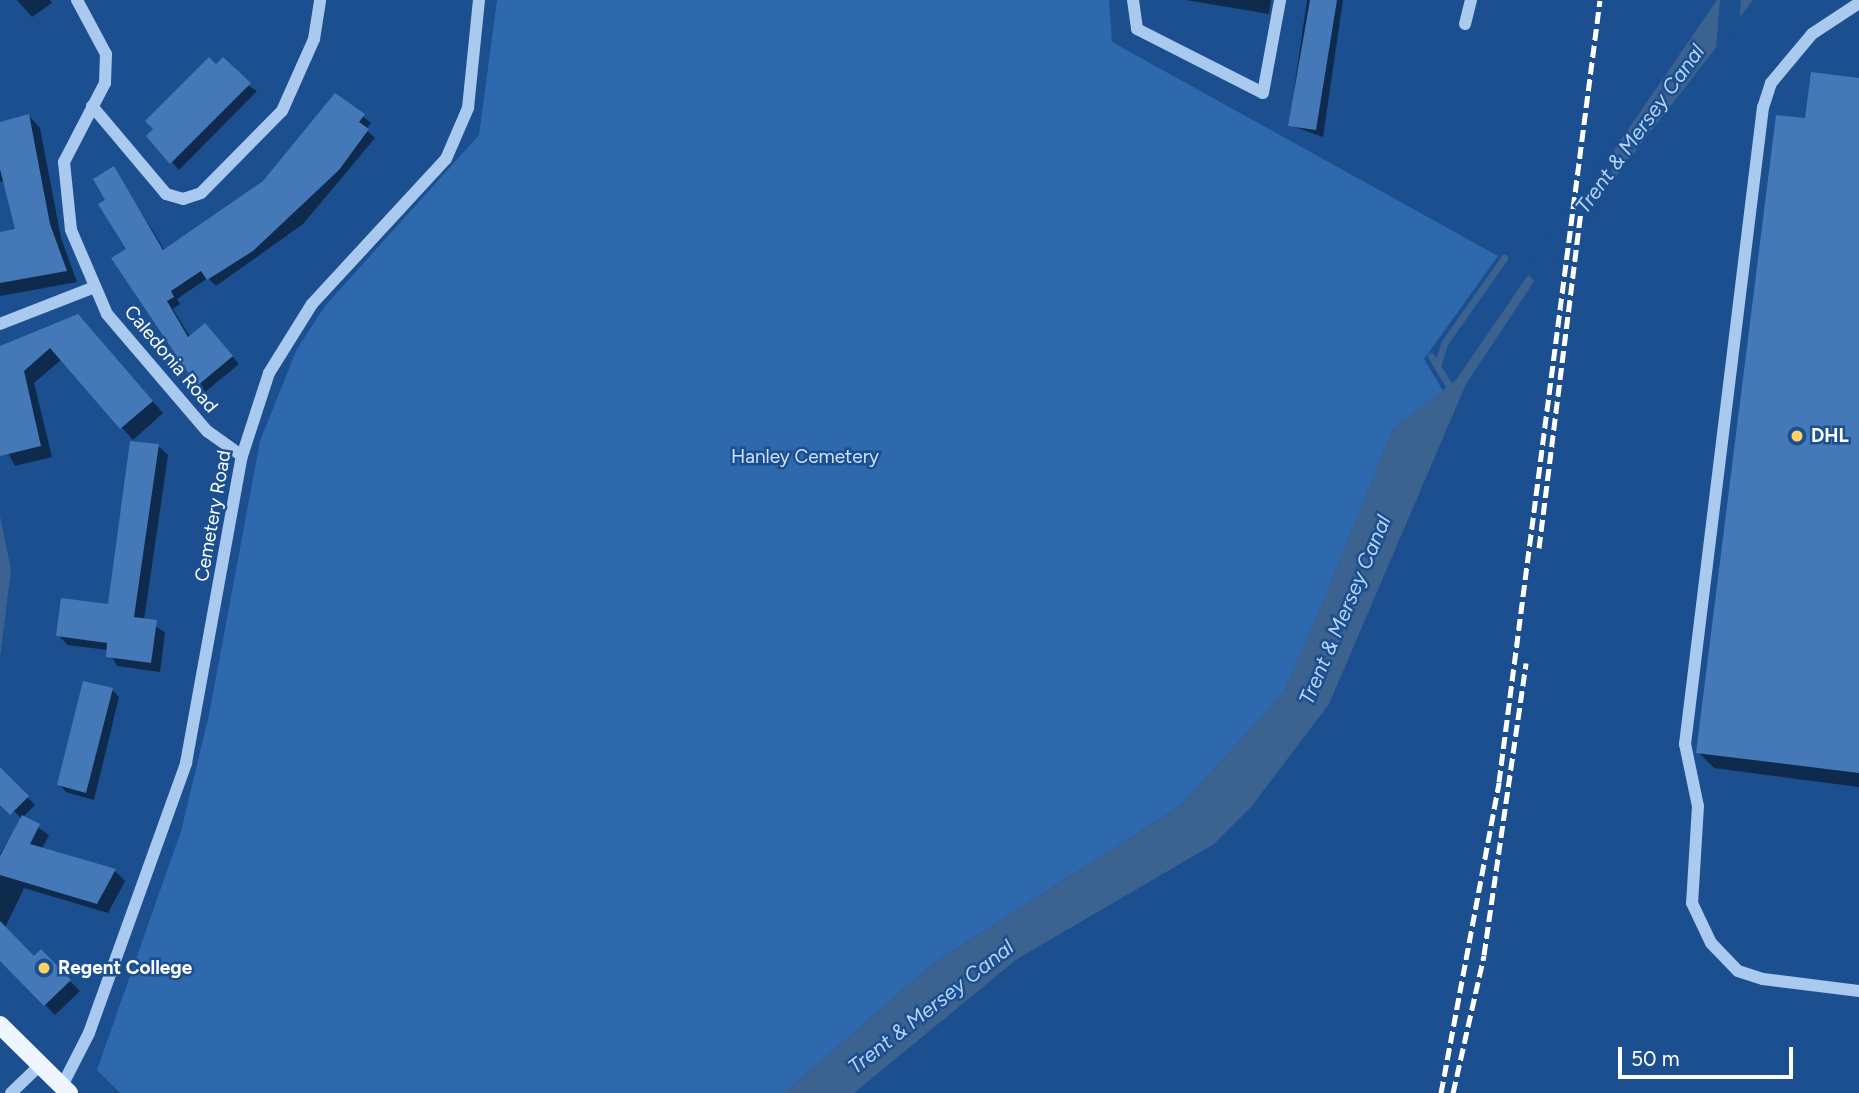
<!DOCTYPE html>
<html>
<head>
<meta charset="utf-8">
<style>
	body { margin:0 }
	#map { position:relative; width:1859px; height:1093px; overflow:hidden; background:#1b4f8f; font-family:Figtree,sans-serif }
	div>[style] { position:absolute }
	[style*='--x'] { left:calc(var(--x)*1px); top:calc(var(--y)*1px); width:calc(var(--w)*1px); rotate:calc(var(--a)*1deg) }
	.green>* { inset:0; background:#2e69ad }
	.water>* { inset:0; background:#3c6290 }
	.pier>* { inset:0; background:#1b4f8f }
	.shadow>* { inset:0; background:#0007 }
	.stream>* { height:7px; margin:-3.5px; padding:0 3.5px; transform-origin:3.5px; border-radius:3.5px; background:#3c6290 }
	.building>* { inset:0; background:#4478b7 }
	.minor>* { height:12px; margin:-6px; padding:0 6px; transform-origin:6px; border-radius:6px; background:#a9c9ee }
	.major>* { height:18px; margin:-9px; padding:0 9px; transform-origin:9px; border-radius:9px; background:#f0f6ff }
	.rail>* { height:5px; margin-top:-2.5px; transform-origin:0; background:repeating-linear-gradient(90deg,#fff 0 12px,transparent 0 17px) }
	.dots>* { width:19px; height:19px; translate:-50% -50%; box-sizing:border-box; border:4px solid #1b4f8f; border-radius:50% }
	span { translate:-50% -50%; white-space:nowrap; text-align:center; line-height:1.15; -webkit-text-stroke:5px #1b4f8f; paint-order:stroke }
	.street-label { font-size:19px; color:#fff }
	.poi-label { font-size:19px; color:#fff; font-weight:700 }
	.left { translate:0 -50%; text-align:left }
	.park-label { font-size:19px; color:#cfe3fa }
	.water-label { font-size:21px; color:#b5d3f5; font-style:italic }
	.scale { position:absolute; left:1618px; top:1047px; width:175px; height:32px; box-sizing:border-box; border:4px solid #fff; border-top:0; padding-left:9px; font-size:21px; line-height:24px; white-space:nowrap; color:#fff; -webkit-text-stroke:5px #1b4f8f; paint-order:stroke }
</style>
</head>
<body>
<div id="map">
	<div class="green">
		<div style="clip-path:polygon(497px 0,1109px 0,1112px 42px,1498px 256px,1424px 359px,1443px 391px,1393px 429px,1320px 610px,1284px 691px,1268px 710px,1180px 806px,935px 962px,784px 1093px,120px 1093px,97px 1070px,181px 831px,209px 715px,260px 441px,297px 349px,325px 306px,479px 135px)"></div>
	</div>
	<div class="water">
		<div style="clip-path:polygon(1717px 0,1753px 0,1535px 280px,1466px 384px,1329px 704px,1251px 807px,1214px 844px,1017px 959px,854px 1093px,784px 1093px,935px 962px,1180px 806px,1268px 710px,1284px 691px,1320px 610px,1393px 429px,1456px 380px)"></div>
		<div style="clip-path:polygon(0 516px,11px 570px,0 657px)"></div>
	</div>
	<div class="pier">
		<div style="clip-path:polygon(1720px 0,1741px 0,1739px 27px,1715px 61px)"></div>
		<div style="clip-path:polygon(1616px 134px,1610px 191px,1537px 284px,1526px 272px)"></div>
	</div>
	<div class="shadow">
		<div style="clip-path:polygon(17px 0,50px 0,52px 3px,32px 17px)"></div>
		<div style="clip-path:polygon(1186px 0,1271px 0,1269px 14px)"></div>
		<div style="clip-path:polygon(1307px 0,1343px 0,1323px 137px,1289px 125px)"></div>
		<div style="clip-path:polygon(217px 66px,257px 91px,179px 170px,148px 136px)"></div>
		<div style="clip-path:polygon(1859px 80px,1859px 787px,1714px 768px,1698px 752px,1807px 120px)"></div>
		<div style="clip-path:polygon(335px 95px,371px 123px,366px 130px,375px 138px,303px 224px,216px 286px,208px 278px,177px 299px,180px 304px,173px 309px,190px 337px,212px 332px,239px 364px,205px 392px,108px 200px,114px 168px,165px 251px,264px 182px)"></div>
		<div style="clip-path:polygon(29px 116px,40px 128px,61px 238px,77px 282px,0 296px,0 234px,17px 231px,7px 181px,0 182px,0 124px)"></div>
		<div style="clip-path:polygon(89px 328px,163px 413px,133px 440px,62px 359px,34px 383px,52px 457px,15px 466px,0 438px,0 348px)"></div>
		<div style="clip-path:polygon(158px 446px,168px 455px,144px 620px,165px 632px,160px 672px,117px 666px,108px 650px,68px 645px,58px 635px,110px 606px)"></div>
		<div style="clip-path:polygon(112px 690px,119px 697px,94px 800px,66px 792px,59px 784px)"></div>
		<div style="clip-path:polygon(0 769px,35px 805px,23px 817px,49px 835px,42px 849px,115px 871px,125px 881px,108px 913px,24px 888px,5px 928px,34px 958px,41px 952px,80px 991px,55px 1015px,0 959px,0 854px,22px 819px,0 797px)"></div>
	</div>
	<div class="stream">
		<div style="--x:1431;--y:356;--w:42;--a:58.6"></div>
		<div style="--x:1437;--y:366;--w:25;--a:-72"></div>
		<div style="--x:1445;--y:342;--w:103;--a:-54.9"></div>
	</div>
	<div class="building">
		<div style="clip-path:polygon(1310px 0,1337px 0,1316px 130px,1288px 126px)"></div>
		<div style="clip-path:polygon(209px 57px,216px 64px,223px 57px,251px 83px,170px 164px,146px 136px,153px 129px,145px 121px)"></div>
		<div style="clip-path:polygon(1811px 72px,1859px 78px,1859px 773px,1696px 753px,1776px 115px,1805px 118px)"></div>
		<div style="clip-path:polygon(335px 93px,365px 114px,359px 122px,369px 129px,339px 170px,253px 251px,207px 280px,201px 271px,171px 291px,174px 297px,167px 301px,188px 337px,205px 323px,233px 356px,197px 386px,111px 258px,126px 249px,98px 204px,105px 200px,93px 179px,114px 166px,163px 250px,263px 181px)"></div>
		<div style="clip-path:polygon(29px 114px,50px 224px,67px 271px,0 283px,0 232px,15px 229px,0 169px,0 122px)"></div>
		<div style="clip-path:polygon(78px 314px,153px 401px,120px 429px,50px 348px,24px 371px,41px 446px,0 456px,0 346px)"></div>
		<div style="clip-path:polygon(130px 441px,159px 444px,134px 617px,157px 620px,151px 663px,106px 657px,107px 643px,56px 636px,61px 598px,108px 604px)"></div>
		<div style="clip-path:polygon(83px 681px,113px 688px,86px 793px,57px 785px)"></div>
		<div style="clip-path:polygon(0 767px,29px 796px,10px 815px,0 805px)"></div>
		<div style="clip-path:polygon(22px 815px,40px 824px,30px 844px,116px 869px,97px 904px,0 875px,0 856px)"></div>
		<div style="clip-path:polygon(0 921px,34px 956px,41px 949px,71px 980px,44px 1006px,0 961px)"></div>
	</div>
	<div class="minor">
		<div style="--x:77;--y:0;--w:61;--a:61.8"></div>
		<div style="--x:106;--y:54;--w:29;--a:92"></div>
		<div style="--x:105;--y:83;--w:89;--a:117.4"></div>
		<div style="--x:64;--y:162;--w:68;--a:84.1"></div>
		<div style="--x:71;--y:230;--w:91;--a:66.8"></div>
		<div style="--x:107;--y:314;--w:154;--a:49.5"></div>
		<div style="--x:207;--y:431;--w:43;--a:35.5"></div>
		<div style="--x:1133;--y:0;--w:29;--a:82"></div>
		<div style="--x:1137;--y:29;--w:141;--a:26.9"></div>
		<div style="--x:1263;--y:93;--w:95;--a:-79.6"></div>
		<div style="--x:1859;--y:3;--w:56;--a:146.6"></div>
		<div style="--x:1812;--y:34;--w:64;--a:129.9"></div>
		<div style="--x:1771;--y:83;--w:25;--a:108"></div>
		<div style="--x:1763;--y:107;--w:642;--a:96.98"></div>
		<div style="--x:1685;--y:744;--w:63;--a:78.2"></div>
		<div style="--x:1698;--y:806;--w:97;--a:93.5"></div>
		<div style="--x:1692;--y:903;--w:44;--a:64.6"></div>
		<div style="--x:1711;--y:943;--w:39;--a:46"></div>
		<div style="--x:1738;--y:971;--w:26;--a:18"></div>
		<div style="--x:1763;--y:979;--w:97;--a:7.1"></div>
		<div style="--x:1465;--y:24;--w:25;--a:-76"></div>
		<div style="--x:92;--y:106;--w:115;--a:49.9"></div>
		<div style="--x:166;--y:194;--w:18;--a:16"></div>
		<div style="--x:183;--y:199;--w:19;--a:-18"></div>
		<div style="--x:201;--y:193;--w:115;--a:-45.4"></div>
		<div style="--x:282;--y:111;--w:79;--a:-66"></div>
		<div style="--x:314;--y:39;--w:39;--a:-81"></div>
		<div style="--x:0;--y:324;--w:102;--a:-21.3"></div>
		<div style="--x:62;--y:1086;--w:59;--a:-63"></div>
		<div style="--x:89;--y:1033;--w:287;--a:-70.2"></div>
		<div style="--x:186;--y:763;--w:312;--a:-79.7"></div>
		<div style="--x:242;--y:456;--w:87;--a:-72"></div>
		<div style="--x:269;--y:373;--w:81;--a:-58.1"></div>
		<div style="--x:312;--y:304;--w:197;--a:-47.3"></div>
		<div style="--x:446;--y:159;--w:56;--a:-66.7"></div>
		<div style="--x:468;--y:108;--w:109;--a:-84.2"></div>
		<div style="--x:11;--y:1093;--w:40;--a:-44"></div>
	</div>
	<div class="major">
		<div style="--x:0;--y:1025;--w:97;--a:44.6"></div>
	</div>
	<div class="rail">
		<div style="--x:1539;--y:548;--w:340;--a:-82.9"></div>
		<div style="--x:1441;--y:1093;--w:316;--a:-79.4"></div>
		<div style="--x:1499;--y:782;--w:788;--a:-82.64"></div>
		<div style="--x:1453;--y:1093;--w:141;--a:-77.3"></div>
		<div style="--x:1484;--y:955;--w:295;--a:-81.8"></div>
	</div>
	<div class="dots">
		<div style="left:1797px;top:436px;background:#ffd166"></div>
		<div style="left:44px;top:968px;background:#ffd166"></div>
	</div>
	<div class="street-label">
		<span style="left:171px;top:359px;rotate:50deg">Caledonia Road</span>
		<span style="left:213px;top:516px;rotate:-80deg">Cemetery Road</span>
	</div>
	<div class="poi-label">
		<span class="left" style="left:1811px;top:436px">DHL</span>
		<span class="left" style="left:58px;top:968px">Regent College</span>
	</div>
	<div class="park-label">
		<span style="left:805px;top:457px">Hanley Cemetery</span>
	</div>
	<div class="water-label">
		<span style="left:1640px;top:129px;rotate:-54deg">Trent &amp; Mersey Canal</span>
		<span style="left:1345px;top:610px;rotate:-67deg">Trent &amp; Mersey Canal</span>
		<span style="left:931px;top:1007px;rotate:-38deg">Trent &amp; Mersey Canal</span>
	</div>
	<div class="scale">50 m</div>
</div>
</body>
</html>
